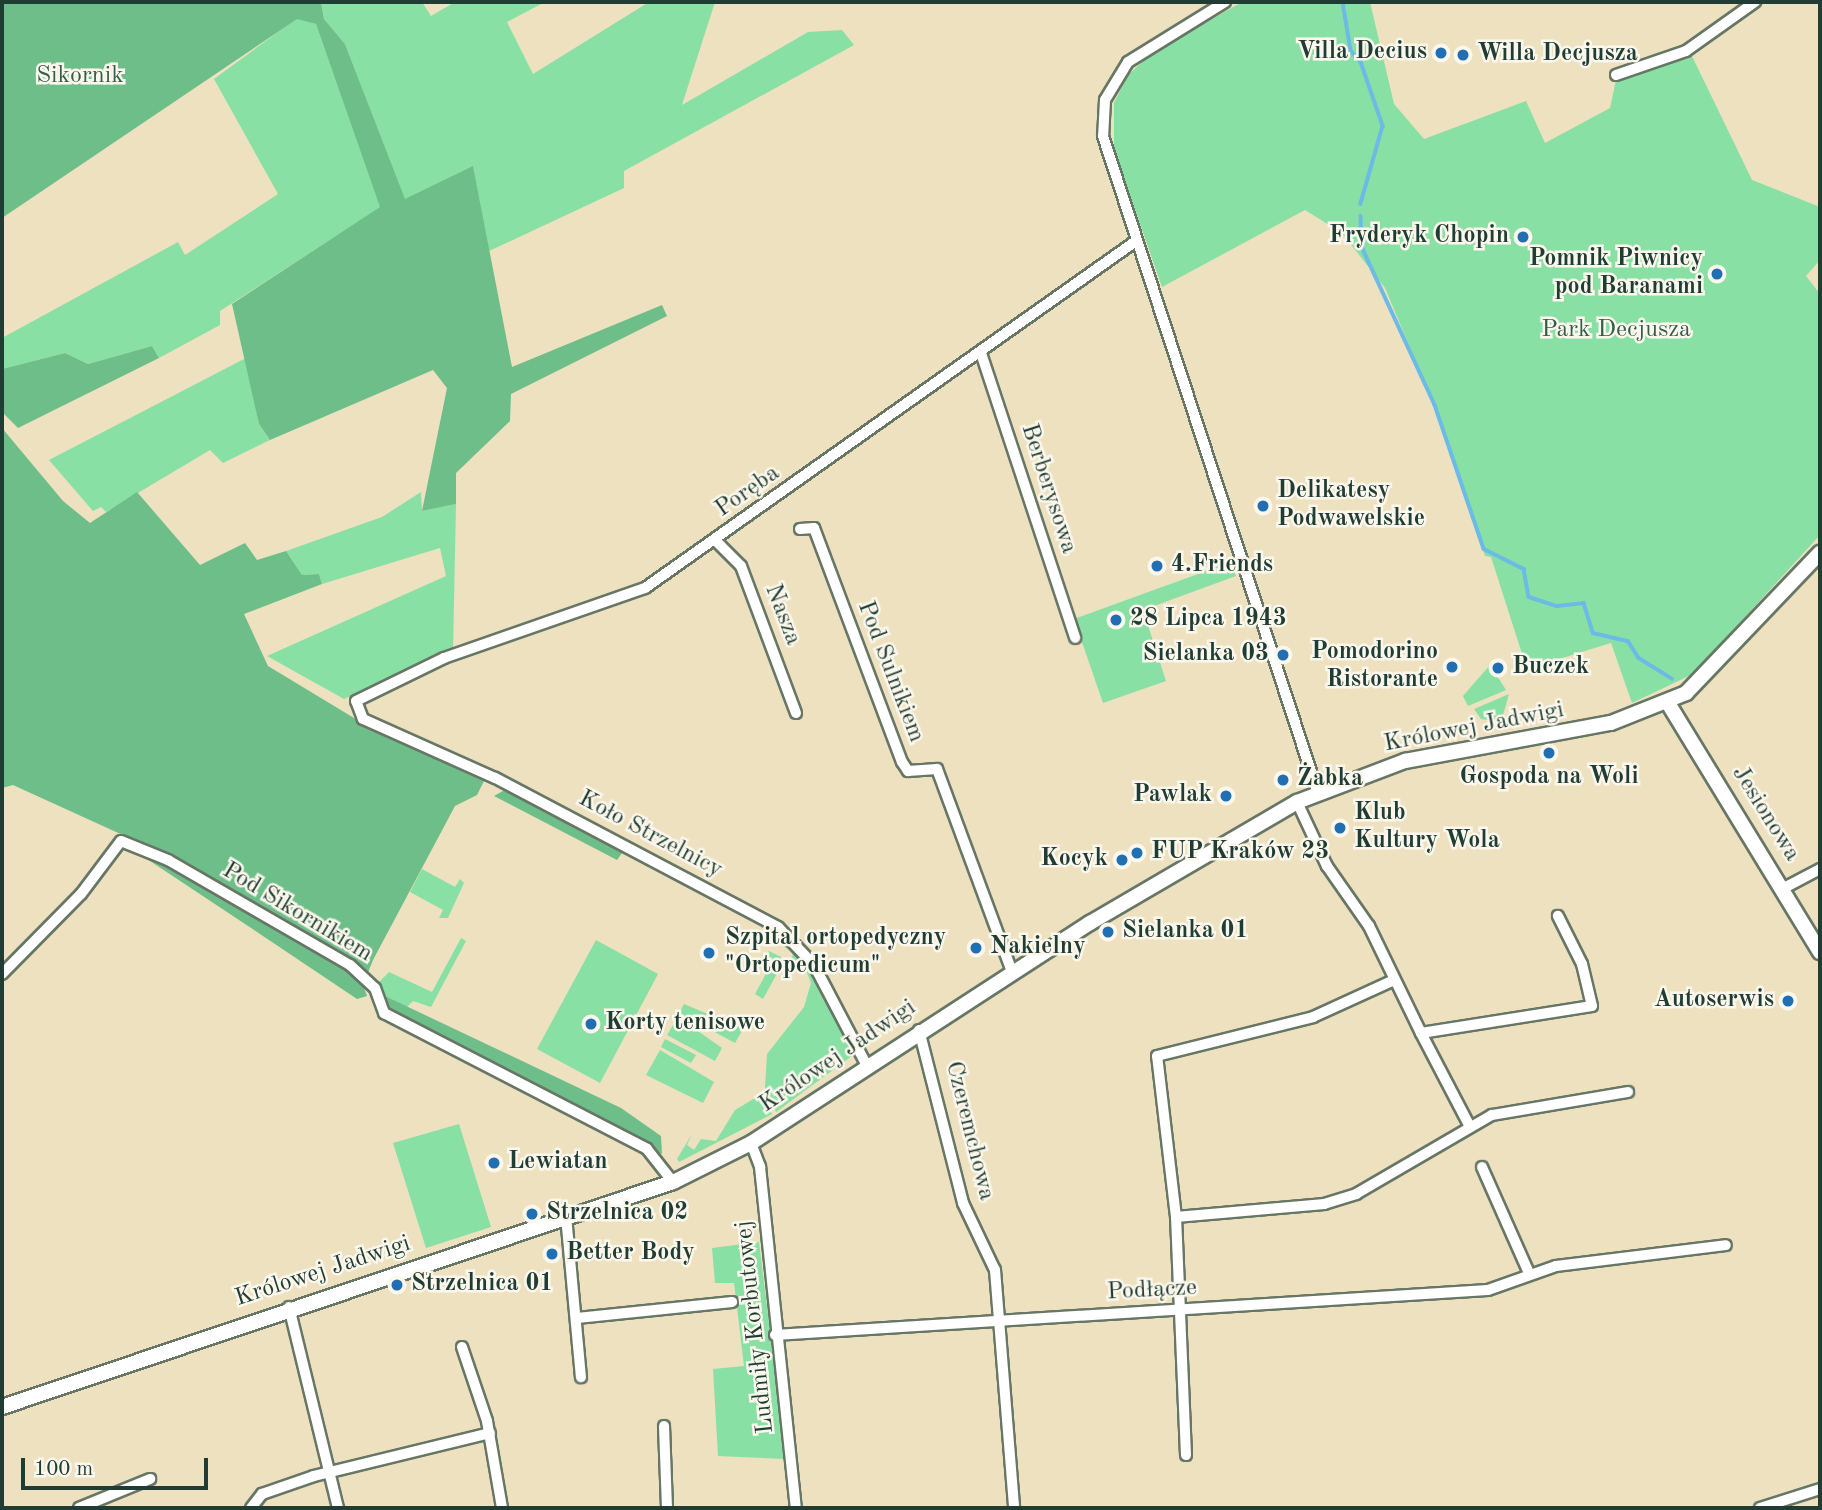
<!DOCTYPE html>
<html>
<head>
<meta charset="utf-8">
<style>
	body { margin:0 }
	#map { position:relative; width:1822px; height:1510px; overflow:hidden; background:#ede1c0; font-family:"Old Standard TT",serif }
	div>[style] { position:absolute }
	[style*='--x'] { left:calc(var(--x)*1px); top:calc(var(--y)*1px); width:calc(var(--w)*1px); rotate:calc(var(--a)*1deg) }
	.green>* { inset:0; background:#88e0a4 }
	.forest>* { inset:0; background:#6ebe8a }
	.stream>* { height:3.5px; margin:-1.75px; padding:0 1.75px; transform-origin:1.75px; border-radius:1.75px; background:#6cbae6 }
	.roads { filter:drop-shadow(2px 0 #677665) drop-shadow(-2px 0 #677665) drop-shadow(0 2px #677665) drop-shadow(0 -2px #677665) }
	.minor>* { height:10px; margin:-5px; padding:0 5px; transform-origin:5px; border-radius:5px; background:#fff }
	.tertiary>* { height:14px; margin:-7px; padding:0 7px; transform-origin:7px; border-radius:7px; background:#fff }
	.dots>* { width:19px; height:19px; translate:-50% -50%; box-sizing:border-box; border:4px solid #fbf7ec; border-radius:50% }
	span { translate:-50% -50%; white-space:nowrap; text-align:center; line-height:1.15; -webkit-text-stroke:5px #fbf7ec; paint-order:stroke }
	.poi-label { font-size:24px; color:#1f3d34; font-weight:700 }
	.right { translate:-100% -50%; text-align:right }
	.left { translate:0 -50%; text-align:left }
	.park-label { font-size:24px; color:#345e4a }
	.street-label { font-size:24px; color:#1f3d34 }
	.frame { position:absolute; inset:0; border:4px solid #1f3d34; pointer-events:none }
	.scale { position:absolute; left:21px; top:1458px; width:187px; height:32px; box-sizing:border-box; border:4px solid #1f3d34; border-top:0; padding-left:9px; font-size:21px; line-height:24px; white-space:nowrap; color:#1f3d34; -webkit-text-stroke:5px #fbf7ec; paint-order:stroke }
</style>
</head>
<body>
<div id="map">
	<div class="green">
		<div style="clip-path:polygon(321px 2px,422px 2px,431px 16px,455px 2px,545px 2px,507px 22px,533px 74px,649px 2px,715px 2px,682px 105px,808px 32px,842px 30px,854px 45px,624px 171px,624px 188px,489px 251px,473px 167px,405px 200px,345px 44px,324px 19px)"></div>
		<div style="clip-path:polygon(1242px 2px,1370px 2px,1394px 104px,1424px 139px,1526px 101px,1545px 143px,1610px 108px,1616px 80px,1690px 52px,1752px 180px,1820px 207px,1820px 260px,1806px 276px,1820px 294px,1820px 535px,1693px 674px,1632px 703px,1611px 643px,1533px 667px,1524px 660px,1491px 557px,1485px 556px,1441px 422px,1385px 288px,1342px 233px,1305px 210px,1162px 287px,1114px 149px,1114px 103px,1128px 75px,1151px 54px)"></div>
		<div style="clip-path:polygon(297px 18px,316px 24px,381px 207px,220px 311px,220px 325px,159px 358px,152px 346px,88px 364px,65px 353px,2px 369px,2px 338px,178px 242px,185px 255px,278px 194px,214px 79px)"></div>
		<div style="clip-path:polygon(246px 358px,259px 424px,270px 440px,223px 463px,210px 450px,106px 512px,101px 507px,93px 511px,49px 460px)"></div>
		<div style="clip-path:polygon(421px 492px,422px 511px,456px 504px,453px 651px,344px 699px,267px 656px,446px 576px,440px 548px,322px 584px,319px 574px,302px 575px,286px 551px,382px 517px)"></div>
		<div style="clip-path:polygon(1231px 562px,1236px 576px,1143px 610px,1166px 681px,1103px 703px,1074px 619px)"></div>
		<div style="clip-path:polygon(1490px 665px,1506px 690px,1468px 706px,1463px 696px)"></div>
		<div style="clip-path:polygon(1509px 694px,1501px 722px,1481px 719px,1474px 709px)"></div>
		<div style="clip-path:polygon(422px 869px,455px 887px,460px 879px,464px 883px,448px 918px,439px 918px,443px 910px,410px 892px)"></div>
		<div style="clip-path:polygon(784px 936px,816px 971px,852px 1056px,776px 1112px,765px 1088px,767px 1054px,804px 1007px,811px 983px,806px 970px,791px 962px,793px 952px,776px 942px)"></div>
		<div style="clip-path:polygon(461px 938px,466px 941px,431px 1007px,413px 1001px,407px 1007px,385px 996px,378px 983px,389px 972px,432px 992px)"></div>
		<div style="clip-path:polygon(596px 940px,658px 974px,600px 1083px,537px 1049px)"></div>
		<div style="clip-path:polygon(769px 951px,785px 959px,763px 999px,755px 994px,768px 970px,759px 965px)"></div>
		<div style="clip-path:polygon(684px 1004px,743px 1029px,735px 1043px,679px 1013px)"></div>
		<div style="clip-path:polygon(678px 1017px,722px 1048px,715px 1061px,667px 1035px)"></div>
		<div style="clip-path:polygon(665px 1039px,696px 1055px,691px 1063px,661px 1047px)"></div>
		<div style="clip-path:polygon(660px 1050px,714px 1082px,703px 1103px,646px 1075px)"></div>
		<div style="clip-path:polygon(762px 1094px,772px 1114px,679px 1162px,677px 1159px,692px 1134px,687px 1145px,694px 1150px,701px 1139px,716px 1141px,735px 1110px)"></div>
		<div style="clip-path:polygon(459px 1124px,491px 1227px,426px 1248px,393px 1143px)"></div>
		<div style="clip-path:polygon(759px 1242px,786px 1459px,718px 1456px,713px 1369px,744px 1366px,734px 1283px,715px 1283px,712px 1248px)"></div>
	</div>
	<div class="forest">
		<div style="clip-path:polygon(2px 2px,321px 2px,324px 19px,345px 44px,405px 199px,473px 166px,512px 367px,662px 305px,667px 316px,511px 394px,510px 421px,456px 473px,456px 504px,422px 511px,447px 388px,433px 370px,270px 440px,259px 424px,232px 304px,380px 207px,316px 24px,297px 19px,2px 218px)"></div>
		<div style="clip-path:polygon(152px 346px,159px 358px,18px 428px,2px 412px,2px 369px,65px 353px,88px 364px)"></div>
		<div style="clip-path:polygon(2px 428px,63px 501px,90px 523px,137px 492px,200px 565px,245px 543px,257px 560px,286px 551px,302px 575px,319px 574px,322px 584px,244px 614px,268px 666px,354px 718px,478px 773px,484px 781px,477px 795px,455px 806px,373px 960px,363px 985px,367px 996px,357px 999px,242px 922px,141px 855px,138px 842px,13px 785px,2px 788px)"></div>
		<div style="clip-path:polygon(510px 787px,625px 849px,617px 860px,494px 796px)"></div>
		<div style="clip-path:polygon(385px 996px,621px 1108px,661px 1136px,662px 1154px,388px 1011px)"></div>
	</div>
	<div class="stream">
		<div style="--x:1343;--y:2;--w:50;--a:80.7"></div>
		<div style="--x:1351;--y:51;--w:15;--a:48"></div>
		<div style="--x:1361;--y:62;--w:68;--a:71"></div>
		<div style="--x:1383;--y:126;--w:81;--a:105.8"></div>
		<div style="--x:1361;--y:216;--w:31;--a:88"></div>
		<div style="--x:1362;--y:247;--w:174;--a:65.2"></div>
		<div style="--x:1435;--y:405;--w:152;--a:71.2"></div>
		<div style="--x:1484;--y:549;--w:45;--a:26.6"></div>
		<div style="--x:1524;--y:569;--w:28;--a:80"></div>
		<div style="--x:1529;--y:597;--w:29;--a:18"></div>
		<div style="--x:1557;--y:606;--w:27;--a:-6"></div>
		<div style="--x:1584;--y:603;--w:31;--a:73"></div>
		<div style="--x:1593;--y:633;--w:36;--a:13"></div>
		<div style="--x:1628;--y:641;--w:20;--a:57"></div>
		<div style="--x:1639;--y:658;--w:39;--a:32"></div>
	</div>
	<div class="roads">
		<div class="minor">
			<div style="--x:1225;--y:2;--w:114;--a:148.3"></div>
			<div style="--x:1128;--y:62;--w:44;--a:121.2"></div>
			<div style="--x:1105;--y:100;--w:36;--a:93"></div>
			<div style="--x:1103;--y:136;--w:691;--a:71.88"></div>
			<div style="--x:1616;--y:75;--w:74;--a:-18.9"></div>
			<div style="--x:1686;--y:51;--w:85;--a:-35.4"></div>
			<div style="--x:981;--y:353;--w:300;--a:71.7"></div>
			<div style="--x:800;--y:529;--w:14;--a:-4"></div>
			<div style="--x:814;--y:528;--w:250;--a:69.4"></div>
			<div style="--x:902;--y:762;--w:11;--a:56"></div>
			<div style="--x:908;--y:771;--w:29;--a:-4"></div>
			<div style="--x:937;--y:769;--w:216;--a:69.7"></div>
			<div style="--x:716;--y:541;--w:35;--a:45"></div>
			<div style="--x:741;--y:566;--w:157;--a:69.5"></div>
			<div style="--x:1297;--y:802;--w:71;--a:64.9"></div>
			<div style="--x:1327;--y:866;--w:73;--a:55"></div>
			<div style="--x:1369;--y:926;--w:119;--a:64.1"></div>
			<div style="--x:1421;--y:1033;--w:173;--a:-9"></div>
			<div style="--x:1592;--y:1006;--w:43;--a:-103.4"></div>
			<div style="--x:1582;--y:964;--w:54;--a:-116.6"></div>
			<div style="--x:1784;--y:888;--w:41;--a:-27.8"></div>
			<div style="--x:2;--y:974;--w:112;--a:-45.4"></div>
			<div style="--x:81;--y:894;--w:66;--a:-53"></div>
			<div style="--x:121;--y:841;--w:51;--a:22"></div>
			<div style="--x:168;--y:860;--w:210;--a:30"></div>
			<div style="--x:350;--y:965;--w:34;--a:43"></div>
			<div style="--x:375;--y:988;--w:27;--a:70"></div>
			<div style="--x:384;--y:1013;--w:296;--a:27.3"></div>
			<div style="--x:647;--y:1149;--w:42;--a:51.8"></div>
			<div style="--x:919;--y:1030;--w:179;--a:75.7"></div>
			<div style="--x:963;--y:1203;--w:74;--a:64.5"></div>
			<div style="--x:995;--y:1270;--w:239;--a:85.4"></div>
			<div style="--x:1421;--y:1033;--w:104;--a:62.4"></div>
			<div style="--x:866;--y:1064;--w:112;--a:-117.7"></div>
			<div style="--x:814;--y:965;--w:52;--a:-133.5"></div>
			<div style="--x:778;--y:927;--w:320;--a:-152.2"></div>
			<div style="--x:495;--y:778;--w:145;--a:-155.9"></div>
			<div style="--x:363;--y:719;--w:19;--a:-111"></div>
			<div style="--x:356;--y:701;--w:98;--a:-26"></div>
			<div style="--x:444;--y:658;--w:213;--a:-19.2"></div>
			<div style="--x:645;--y:588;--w:601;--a:-35.25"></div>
			<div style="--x:751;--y:1143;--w:26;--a:69"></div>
			<div style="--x:760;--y:1167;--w:343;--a:84"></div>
			<div style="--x:1482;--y:1167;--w:116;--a:66.1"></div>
			<div style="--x:566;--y:1216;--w:162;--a:84.7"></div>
			<div style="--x:1176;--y:1217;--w:149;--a:-5"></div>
			<div style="--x:1324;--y:1204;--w:34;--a:-17"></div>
			<div style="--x:1356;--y:1194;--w:157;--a:-30.2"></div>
			<div style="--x:1492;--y:1115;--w:138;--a:-9.6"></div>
			<div style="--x:289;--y:1307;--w:207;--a:76.3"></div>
			<div style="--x:577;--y:1318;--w:156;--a:-5.9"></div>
			<div style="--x:775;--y:1335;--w:714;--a:-3.61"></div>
			<div style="--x:1488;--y:1290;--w:72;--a:-19.4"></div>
			<div style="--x:1556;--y:1266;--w:171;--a:-7"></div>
			<div style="--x:462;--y:1347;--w:78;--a:71.3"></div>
			<div style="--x:487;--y:1421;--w:88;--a:80.2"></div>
			<div style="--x:664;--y:1426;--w:82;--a:87.9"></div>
			<div style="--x:1186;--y:1455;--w:238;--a:-92.4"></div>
			<div style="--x:1176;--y:1217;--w:162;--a:-96.7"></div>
			<div style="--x:1157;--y:1056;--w:161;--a:-14"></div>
			<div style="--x:1313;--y:1017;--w:87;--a:-24.5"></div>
			<div style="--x:79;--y:1508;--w:77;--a:-22.2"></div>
			<div style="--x:251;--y:1508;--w:18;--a:-52"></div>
			<div style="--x:262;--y:1494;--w:55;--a:-19.1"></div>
			<div style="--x:314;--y:1476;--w:181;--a:-13.7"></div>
			<div style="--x:1760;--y:1508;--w:63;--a:-17.6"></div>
		</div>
		<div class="tertiary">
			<div style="--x:1668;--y:703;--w:292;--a:58.6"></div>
			<div style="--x:2;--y:1407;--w:708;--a:-18.54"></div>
			<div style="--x:673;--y:1182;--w:87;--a:-26.6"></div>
			<div style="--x:751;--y:1143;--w:404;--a:-33"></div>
			<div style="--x:1090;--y:923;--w:240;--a:-30.3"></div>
			<div style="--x:1297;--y:802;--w:116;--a:-20.8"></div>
			<div style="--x:1405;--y:761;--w:209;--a:-10.5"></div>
			<div style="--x:1611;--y:723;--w:81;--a:-21.8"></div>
			<div style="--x:1686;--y:693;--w:194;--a:-46.3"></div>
		</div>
	</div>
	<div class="dots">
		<div style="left:1441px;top:53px;background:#1f6fb2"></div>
		<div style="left:1463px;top:55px;background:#1f6fb2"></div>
		<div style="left:1523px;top:237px;background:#1f6fb2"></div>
		<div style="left:1717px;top:274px;background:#1f6fb2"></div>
		<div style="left:1263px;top:506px;background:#1f6fb2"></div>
		<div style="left:1157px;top:566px;background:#1f6fb2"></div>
		<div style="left:1116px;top:620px;background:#1f6fb2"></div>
		<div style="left:1283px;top:655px;background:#1f6fb2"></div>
		<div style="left:1452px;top:667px;background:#1f6fb2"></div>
		<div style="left:1498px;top:668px;background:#1f6fb2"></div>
		<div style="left:1549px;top:753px;background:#1f6fb2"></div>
		<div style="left:1283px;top:780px;background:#1f6fb2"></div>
		<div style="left:1226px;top:796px;background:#1f6fb2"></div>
		<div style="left:1340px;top:828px;background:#1f6fb2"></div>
		<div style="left:1137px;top:853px;background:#1f6fb2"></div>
		<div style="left:1122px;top:860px;background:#1f6fb2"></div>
		<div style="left:1108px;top:932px;background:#1f6fb2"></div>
		<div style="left:976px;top:948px;background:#1f6fb2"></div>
		<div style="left:709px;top:953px;background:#1f6fb2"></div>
		<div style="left:1788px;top:1001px;background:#1f6fb2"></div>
		<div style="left:591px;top:1024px;background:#1f6fb2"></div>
		<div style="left:494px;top:1163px;background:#1f6fb2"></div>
		<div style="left:532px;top:1214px;background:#1f6fb2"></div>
		<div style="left:552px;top:1254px;background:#1f6fb2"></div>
		<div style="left:397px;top:1285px;background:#1f6fb2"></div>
	</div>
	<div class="poi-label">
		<span class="right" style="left:1427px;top:53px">Villa Decius</span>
		<span class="left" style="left:1477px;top:55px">Willa Decjusza</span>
		<span class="right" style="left:1509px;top:237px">Fryderyk Chopin</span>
		<span class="right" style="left:1703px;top:274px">Pomnik Piwnicy<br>pod Baranami</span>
		<span class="left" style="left:1277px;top:506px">Delikatesy<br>Podwawelskie</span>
		<span class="left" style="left:1171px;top:566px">4.Friends</span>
		<span class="left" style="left:1130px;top:620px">28 Lipca 1943</span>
		<span class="right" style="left:1438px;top:667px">Pomodorino<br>Ristorante</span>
		<span class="right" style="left:1269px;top:655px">Sielanka 03</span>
		<span class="left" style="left:1512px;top:668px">Buczek</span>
		<span style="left:1549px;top:778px">Gospoda na Woli</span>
		<span class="left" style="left:1297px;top:780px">Żabka</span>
		<span class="right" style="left:1212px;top:796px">Pawlak</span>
		<span class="left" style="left:1354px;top:828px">Klub<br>Kultury Wola</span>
		<span class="left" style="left:1151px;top:853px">FUP Kraków 23</span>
		<span class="right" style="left:1108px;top:860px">Kocyk</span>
		<span class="left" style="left:1122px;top:932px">Sielanka 01</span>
		<span class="left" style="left:725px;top:953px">Szpital ortopedyczny<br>"Ortopedicum"</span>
		<span class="left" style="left:990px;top:948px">Nakielny</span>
		<span class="right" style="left:1774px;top:1001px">Autoserwis</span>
		<span class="left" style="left:605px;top:1024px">Korty tenisowe</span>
		<span class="left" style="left:508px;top:1163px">Lewiatan</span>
		<span class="left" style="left:546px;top:1214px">Strzelnica 02</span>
		<span class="left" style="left:566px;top:1254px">Better Body</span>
		<span class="left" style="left:411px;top:1285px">Strzelnica 01</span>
	</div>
	<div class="park-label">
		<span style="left:80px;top:77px">Sikornik</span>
		<span style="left:1616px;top:331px">Park Decjusza</span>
	</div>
	<div class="street-label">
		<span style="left:1048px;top:489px;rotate:72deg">Berberysowa</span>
		<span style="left:748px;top:492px;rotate:-35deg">Poręba</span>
		<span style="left:782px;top:615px;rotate:69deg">Nasza</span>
		<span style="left:890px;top:672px;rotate:69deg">Pod Sulnikiem</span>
		<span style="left:1474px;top:728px;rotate:-11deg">Królowej Jadwigi</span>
		<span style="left:1765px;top:814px;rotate:58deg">Jesionowa</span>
		<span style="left:650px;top:835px;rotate:28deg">Koło Strzelnicy</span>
		<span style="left:297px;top:913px;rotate:31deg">Pod Sikornikiem</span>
		<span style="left:838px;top:1057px;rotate:-34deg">Królowej Jadwigi</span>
		<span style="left:969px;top:1131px;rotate:76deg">Czeremchowa</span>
		<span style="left:323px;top:1272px;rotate:-18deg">Królowej Jadwigi</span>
		<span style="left:1152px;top:1291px;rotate:-3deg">Podłącze</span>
		<span style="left:756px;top:1327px;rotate:-96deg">Ludmiły Korbutowej</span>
	</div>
	<div class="frame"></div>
	<div class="scale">100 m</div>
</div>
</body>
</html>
